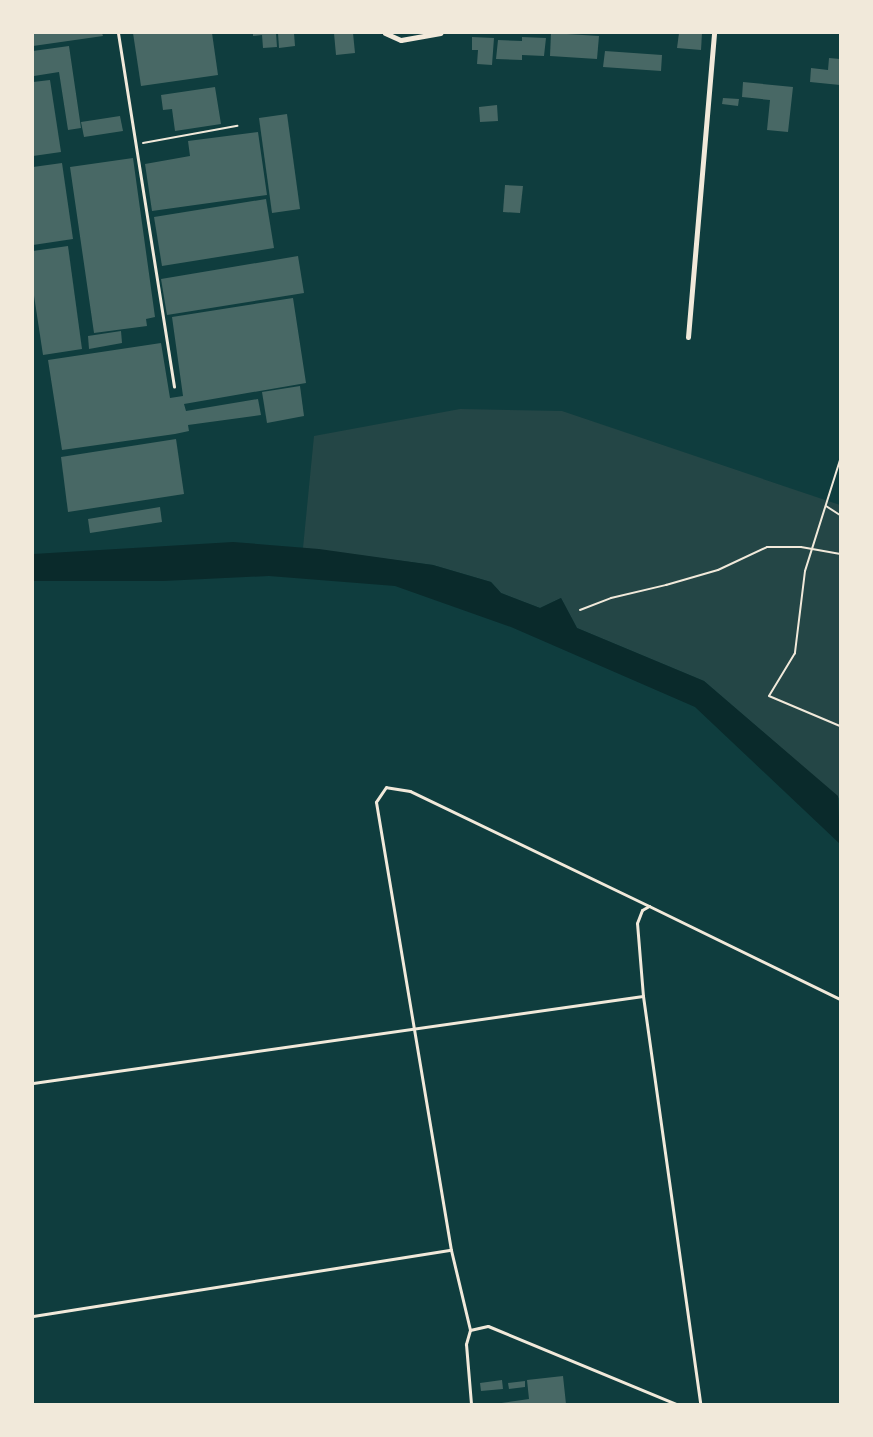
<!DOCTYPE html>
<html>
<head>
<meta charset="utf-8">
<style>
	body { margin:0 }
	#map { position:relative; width:873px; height:1437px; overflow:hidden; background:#0f3d3e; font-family:Poppins,sans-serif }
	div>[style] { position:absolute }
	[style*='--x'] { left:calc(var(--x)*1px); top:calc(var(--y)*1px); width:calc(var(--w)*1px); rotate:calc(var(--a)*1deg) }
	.green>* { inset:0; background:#244646 }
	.water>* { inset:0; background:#0a2a2b }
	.building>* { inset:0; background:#486865 }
	.path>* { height:2px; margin:-1px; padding:0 1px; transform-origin:1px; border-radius:1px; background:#f1e9da }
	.service>* { height:3px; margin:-1.5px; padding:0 1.5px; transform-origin:1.5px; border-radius:1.5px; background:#f1e9da }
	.minor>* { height:5px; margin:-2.5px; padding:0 2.5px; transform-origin:2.5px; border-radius:2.5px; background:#f1e9da }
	span { translate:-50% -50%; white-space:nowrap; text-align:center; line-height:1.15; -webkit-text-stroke:6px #f1e9da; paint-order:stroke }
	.frame { position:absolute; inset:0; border:34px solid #f1e9da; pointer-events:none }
</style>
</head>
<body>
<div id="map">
	<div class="green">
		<div style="clip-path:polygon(460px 409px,562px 411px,840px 505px,840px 799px,704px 681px,577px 628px,561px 598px,540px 608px,501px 593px,491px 582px,433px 565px,303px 548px,314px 436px)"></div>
	</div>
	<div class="water">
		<div style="clip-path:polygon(233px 542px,319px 549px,433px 565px,491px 582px,501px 593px,540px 608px,561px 598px,577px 628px,704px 681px,838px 796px,840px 844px,695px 707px,511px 627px,395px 586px,269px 576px,163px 581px,33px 581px,33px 554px)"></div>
	</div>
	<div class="building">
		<div style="clip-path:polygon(33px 33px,102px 33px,103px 36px,33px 46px)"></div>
		<div style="clip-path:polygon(133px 33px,212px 33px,218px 75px,141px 86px)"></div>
		<div style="clip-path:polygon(253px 33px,276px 33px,277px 47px,263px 48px,262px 35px,253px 36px)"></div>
		<div style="clip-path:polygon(278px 33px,294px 33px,295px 46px,279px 48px)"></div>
		<div style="clip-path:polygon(334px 33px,353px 33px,355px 53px,336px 55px)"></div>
		<div style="clip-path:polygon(551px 33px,599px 36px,597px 59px,550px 56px)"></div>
		<div style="clip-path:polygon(679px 33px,702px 33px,701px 50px,677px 48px)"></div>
		<div style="clip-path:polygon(472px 37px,494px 38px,492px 65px,477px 64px,478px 50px,472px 50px)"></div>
		<div style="clip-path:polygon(522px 37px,546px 38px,544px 56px,522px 55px,522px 60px,496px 59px,498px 40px,522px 41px)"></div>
		<div style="clip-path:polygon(69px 46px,81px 128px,68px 130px,59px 72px,34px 76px,33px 51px)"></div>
		<div style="clip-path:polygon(605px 51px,662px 55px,661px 71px,603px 67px)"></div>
		<div style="clip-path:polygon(829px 58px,840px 59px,840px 85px,810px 82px,811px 68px,828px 70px)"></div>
		<div style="clip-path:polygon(50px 80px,61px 152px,33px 156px,33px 82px)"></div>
		<div style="clip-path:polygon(743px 82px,793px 87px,788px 132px,767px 130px,770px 100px,742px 97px)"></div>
		<div style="clip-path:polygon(215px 87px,221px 124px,175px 131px,172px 109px,163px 110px,161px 95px)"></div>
		<div style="clip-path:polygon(723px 98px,739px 99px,738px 106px,722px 104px)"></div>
		<div style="clip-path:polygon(497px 105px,498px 121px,480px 122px,479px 107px)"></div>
		<div style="clip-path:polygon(287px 114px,300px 209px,272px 213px,259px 118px)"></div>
		<div style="clip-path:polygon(120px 116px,123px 131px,84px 137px,81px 122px)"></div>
		<div style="clip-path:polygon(258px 132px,267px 195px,152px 211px,145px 164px,190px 156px,188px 141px)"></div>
		<div style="clip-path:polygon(133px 158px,155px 317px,146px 319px,147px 326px,94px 333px,70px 167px)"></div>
		<div style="clip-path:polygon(62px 163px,73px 239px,33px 245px,33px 167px)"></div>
		<div style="clip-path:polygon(505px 185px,523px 186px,520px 213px,503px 212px)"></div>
		<div style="clip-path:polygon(266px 199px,274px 248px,162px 266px,154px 217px)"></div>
		<div style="clip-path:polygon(68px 246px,82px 349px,43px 355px,33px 289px,33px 251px)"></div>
		<div style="clip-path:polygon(298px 256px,304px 293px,167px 315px,161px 279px)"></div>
		<div style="clip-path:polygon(293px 298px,306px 383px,184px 404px,186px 411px,258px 399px,261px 415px,188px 425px,189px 431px,175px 434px,62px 450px,48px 360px,161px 343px,170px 398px,183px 396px,172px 317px)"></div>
		<div style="clip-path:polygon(121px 331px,122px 343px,89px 349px,88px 336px)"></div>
		<div style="clip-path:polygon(300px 386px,304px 416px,267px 423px,262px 392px)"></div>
		<div style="clip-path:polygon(176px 439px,184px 494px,68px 512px,61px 457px)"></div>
		<div style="clip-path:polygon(160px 507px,162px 522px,90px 533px,88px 519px)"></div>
		<div style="clip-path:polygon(563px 1376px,566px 1404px,495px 1404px,529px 1399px,527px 1380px)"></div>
		<div style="clip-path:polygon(502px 1380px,503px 1389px,481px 1391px,480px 1383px)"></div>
		<div style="clip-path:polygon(525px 1381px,525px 1387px,509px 1389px,508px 1383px)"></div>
	</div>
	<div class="path">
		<div style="--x:143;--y:143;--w:96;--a:-10.3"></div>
		<div style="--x:840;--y:460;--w:116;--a:107.5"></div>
		<div style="--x:805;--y:571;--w:83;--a:97"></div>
		<div style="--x:795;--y:653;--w:50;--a:121.2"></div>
		<div style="--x:769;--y:696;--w:77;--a:22.9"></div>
		<div style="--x:826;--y:506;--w:17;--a:33"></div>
		<div style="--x:580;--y:610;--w:33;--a:-21"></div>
		<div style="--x:611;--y:598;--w:57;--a:-13.3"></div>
		<div style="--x:666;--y:585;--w:54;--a:-16.1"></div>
		<div style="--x:718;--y:570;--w:54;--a:-25.1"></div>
		<div style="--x:767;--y:547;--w:34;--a:0"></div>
		<div style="--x:801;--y:547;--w:40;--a:10"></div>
	</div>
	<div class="service">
		<div style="--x:118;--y:33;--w:358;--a:81"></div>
		<div style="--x:649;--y:906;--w:265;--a:-154.3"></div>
		<div style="--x:410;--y:791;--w:24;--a:-171"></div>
		<div style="--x:386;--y:787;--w:18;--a:124"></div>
		<div style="--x:376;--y:802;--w:454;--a:80.5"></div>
		<div style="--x:451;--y:1250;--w:82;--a:76.6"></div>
		<div style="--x:470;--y:1330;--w:18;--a:-13"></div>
		<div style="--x:488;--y:1326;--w:204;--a:22.5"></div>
		<div style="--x:643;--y:996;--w:412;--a:82"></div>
		<div style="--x:33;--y:1083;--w:616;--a:-8.12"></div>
		<div style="--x:643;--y:996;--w:73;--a:-94.7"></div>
		<div style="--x:637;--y:923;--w:14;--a:-69"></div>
		<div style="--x:642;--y:910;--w:8;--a:-30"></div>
		<div style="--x:649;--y:906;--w:212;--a:26"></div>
		<div style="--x:33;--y:1316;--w:423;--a:-9"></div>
		<div style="--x:470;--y:1330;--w:15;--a:106"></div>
		<div style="--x:466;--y:1344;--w:60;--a:85.2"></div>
	</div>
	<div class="minor">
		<div style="--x:385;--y:33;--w:17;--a:24"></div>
		<div style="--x:401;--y:40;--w:40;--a:-10"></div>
		<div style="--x:688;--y:337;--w:305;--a:-85.1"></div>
	</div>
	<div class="frame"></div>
</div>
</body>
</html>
